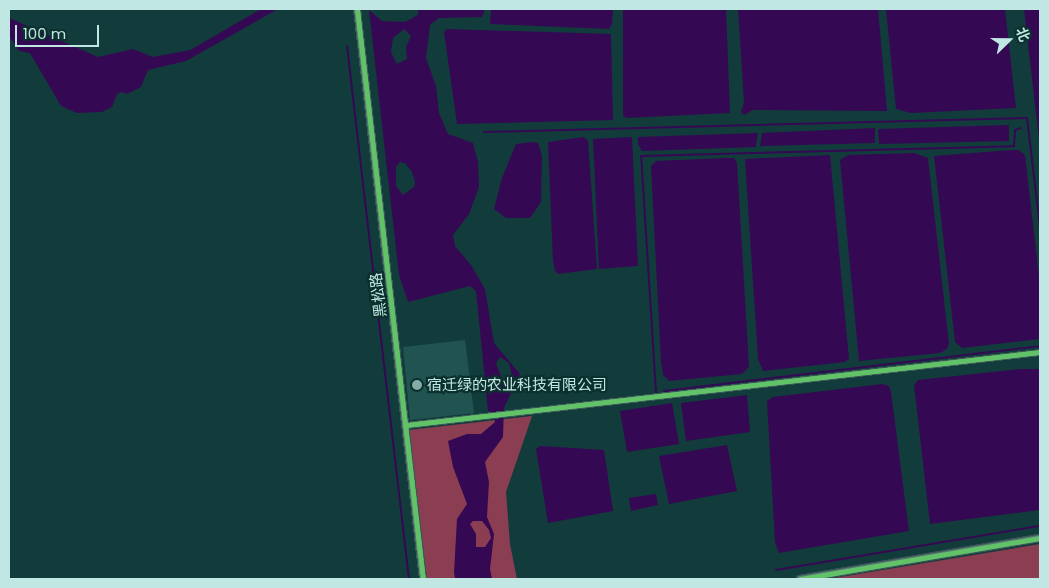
<!DOCTYPE html>
<html>
<head>
<meta charset="utf-8">
<style>
	body { margin:0 }
	#map { position:relative; width:1049px; height:588px; overflow:hidden; background:#123c3b; font-family:Poppins,"Noto Sans SC",sans-serif }
	div>[style] { position:absolute }
	[style*='--x'] { left:calc(var(--x)*1px); top:calc(var(--y)*1px); width:calc(var(--w)*1px); rotate:calc(var(--a)*1deg) }
	.built>* { inset:0; background:#215350 }
	.green>* { inset:0; background:#8b3e51 }
	.water>* { inset:0; background:#350854 }
	.stream>* { height:2px; margin:-1px; padding:0 1px; transform-origin:1px; border-radius:1px; background:#350854 }
	.roads { filter:drop-shadow(1px 0 #385654) drop-shadow(-1px 0 #385654) drop-shadow(0 1px #385654) drop-shadow(0 -1px #385654) }
	.minor>* { height:5px; margin:-2.5px; padding:0 2.5px; transform-origin:2.5px; border-radius:2.5px; background:#587876 }
	.tertiary>* { height:6px; margin:-3px; padding:0 3px; transform-origin:3px; border-radius:3px; background:#587876 }
	.cycleway>* { height:5px; margin:-2.5px; padding:0 2.5px; transform-origin:2.5px; border-radius:2.5px; background:#61c268 }
	.dots>* { width:14px; height:14px; translate:-50% -50%; box-sizing:border-box; border:2px solid #0b302d; border-radius:50% }
	span { translate:-50% -50%; white-space:nowrap; text-align:center; line-height:1.15; -webkit-text-stroke:4.5px #0b302d; paint-order:stroke }
	.street-label { font-size:15px; color:#c0e7e3 }
	.poi-label { font-size:15px; color:#c0e7e3 }
	.left { translate:0 -50%; text-align:left }
	.frame { position:absolute; inset:0; border:10px solid #c0e7e3; pointer-events:none }
	.north { position:absolute; left:984px; top:15px; width:50px; height:50px; -webkit-text-stroke:4px #0b302d; paint-order:stroke; rotate:68deg; font-size:14px; font-weight:700; line-height:20px; text-align:center; color:#c0e7e3 }
	.north::after { content:''; display:block; margin:auto; width:18px; height:22px; background:#c0e7e3; clip-path:polygon(50% 0,100% 100%,50% 72%,0 100%) }
	.scale { position:absolute; left:15px; top:25px; width:84px; height:22px; box-sizing:border-box; border:2px solid #c0e7e3; border-top:0; padding-left:6px; font-size:15px; line-height:18px; white-space:nowrap; color:#c0e7e3; -webkit-text-stroke:4px #0b302d; paint-order:stroke }
</style>
</head>
<body>
<div id="map">
	<div class="built">
		<div style="clip-path:polygon(465px 340px,474px 413px,410px 420px,403px 347px)"></div>
	</div>
	<div class="green">
		<div style="clip-path:polygon(532px 416px,506px 492px,510px 544px,517px 579px,427px 579px,409px 430px)"></div>
		<div style="clip-path:polygon(1040px 544px,1040px 579px,828px 579px)"></div>
	</div>
	<div class="water">
		<div style="clip-path:polygon(261px 9px,278px 9px,186px 61px,148px 70px,141px 87px,127px 94px,122px 92px,117px 94px,112px 107px,102px 112px,77px 113px,61px 106px,30px 53px,19px 51px,9px 36px,9px 18px,98px 57px,133px 49px,153px 57px,190px 50px)"></div>
		<div style="clip-path:polygon(evenodd,418px 9px,485px 9px,482px 17px,439px 18px,430px 25px,426px 58px,436px 86px,439px 113px,448px 134px,473px 143px,478px 162px,479px 187px,469px 214px,453px 235px,455px 246px,471px 265px,485px 289px,494px 343px,520px 374px,504px 408px,503px 437px,485px 462px,489px 482px,487px 517px,494px 534px,490px 569px,492px 579px,455px 579px,454px 572px,457px 519px,467px 504px,453px 467px,448px 441px,467px 434px,481px 434px,495px 422px,493px 413px,488px 411px,476px 291px,470px 286px,408px 302px,399px 275px,369px 10px,382px 21px,405px 22px,418px 15px,418px 9px,404px 29px,411px 36px,406px 47px,407px 59px,397px 64px,391px 52px,393px 38px,404px 29px,418px 9px,400px 162px,405px 163px,412px 172px,415px 182px,414px 187px,403px 195px,396px 186px,396px 167px,400px 162px,418px 9px,500px 357px,509px 363px,512px 376px,504px 385px,496px 363px,500px 357px,418px 9px,473px 521px,482px 521px,489px 530px,491px 538px,485px 547px,476px 547px,476px 534px,470px 524px,473px 521px)"></div>
		<div style="clip-path:polygon(491px 9px,613px 9px,612px 24px,609px 29px,490px 24px)"></div>
		<div style="clip-path:polygon(623px 9px,726px 9px,730px 113px,626px 118px,623px 115px)"></div>
		<div style="clip-path:polygon(738px 9px,878px 9px,887px 111px,753px 110px,744px 115px,741px 112px,744px 103px)"></div>
		<div style="clip-path:polygon(886px 9px,1005px 9px,1016px 108px,911px 113px,896px 109px)"></div>
		<div style="clip-path:polygon(1024px 9px,1040px 9px,1040px 149px)"></div>
		<div style="clip-path:polygon(447px 29px,611px 34px,613px 120px,457px 124px,444px 32px)"></div>
		<div style="clip-path:polygon(1009px 125px,1009px 141px,879px 144px,878px 129px)"></div>
		<div style="clip-path:polygon(875px 128px,875px 143px,760px 146px,762px 133px)"></div>
		<div style="clip-path:polygon(758px 133px,756px 147px,642px 151px,638px 144px,638px 137px)"></div>
		<div style="clip-path:polygon(583px 137px,588px 140px,597px 269px,558px 274px,555px 271px,553px 261px,548px 142px)"></div>
		<div style="clip-path:polygon(632px 137px,638px 266px,599px 269px,593px 139px)"></div>
		<div style="clip-path:polygon(533px 142px,538px 143px,542px 156px,541px 202px,530px 218px,506px 218px,494px 209px,502px 178px,516px 144px)"></div>
		<div style="clip-path:polygon(1011px 150px,1019px 150px,1025px 155px,1040px 285px,1040px 339px,962px 348px,955px 342px,934px 156px)"></div>
		<div style="clip-path:polygon(914px 153px,928px 158px,949px 344px,947px 349px,940px 353px,859px 361px,840px 160px,848px 155px)"></div>
		<div style="clip-path:polygon(830px 155px,849px 359px,845px 362px,763px 371px,758px 359px,745px 159px)"></div>
		<div style="clip-path:polygon(726px 158px,734px 158px,737px 163px,749px 367px,742px 374px,669px 381px,663px 375px,661px 362px,651px 166px,656px 161px)"></div>
		<div style="clip-path:polygon(1021px 369px,1040px 369px,1040px 510px,930px 524px,914px 385px,918px 380px)"></div>
		<div style="clip-path:polygon(882px 384px,889px 386px,891px 392px,909px 531px,779px 553px,775px 542px,767px 401px,773px 397px)"></div>
		<div style="clip-path:polygon(747px 395px,750px 432px,686px 441px,681px 403px)"></div>
		<div style="clip-path:polygon(672px 403px,679px 444px,627px 452px,620px 411px)"></div>
		<div style="clip-path:polygon(727px 445px,737px 491px,669px 504px,659px 456px)"></div>
		<div style="clip-path:polygon(541px 446px,604px 450px,613px 511px,548px 523px,536px 449px)"></div>
		<div style="clip-path:polygon(656px 494px,658px 505px,631px 511px,629px 498px)"></div>
	</div>
	<div class="stream">
		<div style="--x:347;--y:46;--w:537;--a:83.37"></div>
		<div style="--x:484;--y:132;--w:543;--a:-1.48"></div>
		<div style="--x:1027;--y:118;--w:110;--a:83.2"></div>
		<div style="--x:664;--y:391;--w:379;--a:-6.8"></div>
		<div style="--x:656;--y:392;--w:236;--a:-93.6"></div>
		<div style="--x:641;--y:156;--w:373;--a:-1.5"></div>
		<div style="--x:1014;--y:146;--w:16;--a:-86"></div>
		<div style="--x:1015;--y:130;--w:6;--a:-18"></div>
		<div style="--x:776;--y:570;--w:268;--a:-9.5"></div>
	</div>
	<div class="roads">
		<div class="minor">
			<div style="--x:406;--y:425;--w:638;--a:-6.57"></div>
		</div>
		<div class="tertiary">
			<div style="--x:357;--y:9;--w:574;--a:83.4"></div>
			<div style="--x:800;--y:579;--w:243;--a:-9.7"></div>
		</div>
	</div>
	<div class="cycleway">
		<div style="--x:357;--y:9;--w:574;--a:83.4"></div>
		<div style="--x:406;--y:425;--w:638;--a:-6.57"></div>
		<div style="--x:800;--y:579;--w:243;--a:-9.7"></div>
	</div>
	<div class="dots">
		<div style="left:417px;top:385px;background:#83aba8"></div>
	</div>
	<div class="street-label">
		<span style="left:378px;top:295px;rotate:-97deg">黑松路</span>
	</div>
	<div class="poi-label">
		<span class="left" style="left:427px;top:385px">宿迁绿的农业科技有限公司</span>
	</div>
	<div class="frame"></div>
	<div class="north">北</div>
	<div class="scale">100 m</div>
</div>
</body>
</html>
